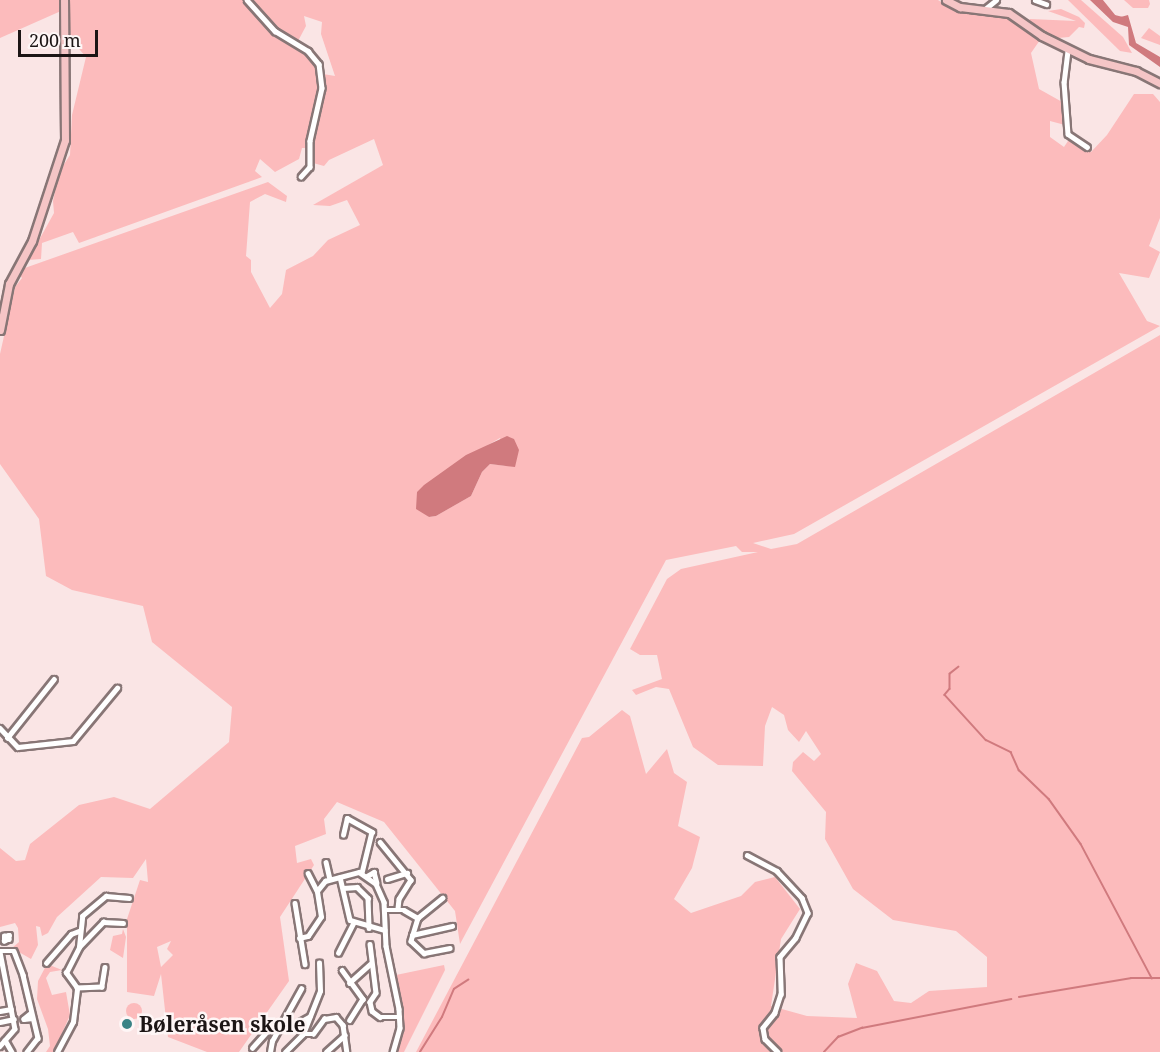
<!DOCTYPE html>
<html>
<head>
<meta charset="utf-8">
<style>
	body { margin:0 }
	#map { position:relative; width:1160px; height:1052px; overflow:hidden; background:#fae5e5; font-family:"Noto Serif",serif }
	div>[style] { position:absolute }
	[style*='--x'] { left:calc(var(--x)*1px); top:calc(var(--y)*1px); width:calc(var(--w)*1px); rotate:calc(var(--a)*1deg) }
	.green>* { inset:0; background:#fcbbbc }
	.round { border-radius:50% }
	.water>* { inset:0; background:#d07a7e }
	.stream>* { height:1.5px; margin:-0.75px; padding:0 0.75px; transform-origin:0.75px; border-radius:0.75px; background:#d07a7e }
	.river>* { height:4.5px; margin:-2.25px; padding:0 2.25px; transform-origin:2.25px; border-radius:2.25px; background:#d07a7e }
	.roads { filter:drop-shadow(2px 0 #887676) drop-shadow(-2px 0 #887676) drop-shadow(0 2px #887676) drop-shadow(0 -2px #887676) }
	.minor>* { height:4.5px; margin:-2.25px; padding:0 2.25px; transform-origin:2.25px; border-radius:2.25px; background:#fff }
	.major>* { height:7px; margin:-3.5px; padding:0 3.5px; transform-origin:3.5px; border-radius:3.5px; background:#f5c5c6 }
	.dots>* { width:16px; height:16px; translate:-50% -50%; box-sizing:border-box; border:3px solid #fef6f6; border-radius:50% }
	span { translate:-50% -50%; white-space:nowrap; text-align:center; line-height:1.15; -webkit-text-stroke:5px #fef6f6; paint-order:stroke }
	.poi-label { font-size:21px; color:#1c1515; font-weight:700 }
	.left { translate:0 -50%; text-align:left }
	.scale { position:absolute; left:18px; top:30px; width:80px; height:27px; box-sizing:border-box; border:3px solid #1c1515; border-top:0; padding-left:8px; font-size:18px; line-height:21px; white-space:nowrap; color:#1c1515; -webkit-text-stroke:4px #fef6f6; paint-order:stroke }
</style>
</head>
<body>
<div id="map">
	<div class="green">
		<div style="clip-path:polygon(0 0,60px 0,61px 11px,0 38px)"></div>
		<div style="clip-path:polygon(evenodd,69px 0,938px 0,957px 12px,1008px 19px,1040px 40px,1031px 53px,1039px 89px,1064px 103px,1065px 125px,1050px 121px,1050px 137px,1064px 147px,1070px 138px,1091px 152px,1107px 135px,1134px 94px,1153px 94px,1160px 102px,1160px 218px,1149px 246px,1160px 252px,1149px 278px,1119px 273px,1147px 321px,1160px 326px,794px 534px,753px 543px,771px 549px,797px 544px,1160px 335px,1160px 1052px,416px 1052px,582px 738px,589px 737px,622px 710px,630px 716px,646px 774px,667px 749px,674px 773px,687px 782px,678px 826px,700px 837px,692px 868px,674px 899px,691px 913px,741px 896px,755px 882px,775px 877px,800px 909px,781px 939px,771px 1006px,807px 1016px,857px 1018px,848px 984px,856px 963px,877px 971px,894px 1001px,911px 1003px,929px 991px,987px 987px,987px 957px,956px 931px,893px 920px,853px 889px,825px 839px,826px 812px,792px 771px,793px 762px,803px 752px,814px 761px,821px 754px,806px 731px,799px 742px,788px 730px,784px 715px,772px 707px,765px 726px,763px 766px,718px 765px,693px 747px,669px 689px,656px 687px,636px 695px,632px 690px,662px 679px,657px 655px,640px 655px,630px 649px,667px 579px,681px 569px,758px 552px,742px 552px,736px 546px,666px 560px,460px 944px,455px 911px,384px 822px,337px 802px,324px 819px,326px 834px,295px 846px,297px 863px,311px 859px,314px 865px,280px 917px,289px 981px,239px 1052px,207px 1052px,168px 1037px,161px 974px,154px 996px,127px 992px,127px 919px,140px 880px,148px 882px,146px 859px,133px 878px,101px 877px,57px 917px,48px 933px,42px 936px,40px 927px,36px 926px,38px 945px,31px 959px,12px 948px,19px 942px,18px 928px,15px 923px,0 927px,0 848px,16px 861px,25px 860px,30px 844px,79px 805px,114px 797px,150px 809px,229px 742px,232px 707px,152px 642px,143px 606px,72px 590px,46px 576px,39px 519px,0 464px,0 354px,15px 287px,22px 278px,19px 274px,22px 269px,268px 182px,287px 196px,286px 202px,265px 194px,250px 202px,246px 256px,251px 260px,251px 272px,270px 308px,282px 294px,286px 270px,313px 256px,328px 240px,360px 225px,347px 200px,330px 206px,313px 205px,383px 165px,374px 139px,329px 160px,324px 166px,313px 163px,312px 148px,302px 148px,299px 159px,275px 172px,260px 159px,255px 171px,262px 177px,79px 243px,73px 232px,42px 243px,41px 259px,28px 260px,54px 213px,53px 201px,59px 172px,70px 155px,72px 115px,86px 57px,67px 35px,69px 0,304px 16px,322px 22px,321px 34px,335px 76px,323px 74px,316px 55px,298px 41px,306px 26px,304px 16px,69px 0,500px 438px,507px 466px,490px 464px,482px 472px,471px 496px,436px 516px,429px 517px,423px 512px,488px 445px,500px 438px,69px 0,171px 941px,167px 949px,173px 955px,161px 967px,157px 947px,171px 941px)"></div>
		<div style="clip-path:polygon(1068px 0,1081px 0,1123px 37px,1132px 53px,1120px 51px)"></div>
		<div style="clip-path:polygon(1124px 0,1149px 0,1150px 4px,1148px 8px,1133px 8px)"></div>
		<div style="clip-path:polygon(1061px 9px,1079px 17px,1085px 23px,1084px 28px,1079px 27px,1069px 37px,1058px 38px,1028px 22px,1030px 19px,1076px 21px,1048px 11px)"></div>
		<div style="clip-path:polygon(1149px 28px,1160px 36px,1160px 45px,1141px 38px)"></div>
		<div style="clip-path:polygon(123px 929px,126px 937px,123px 958px,110px 950px,113px 936px,122px 934px)"></div>
		<div style="clip-path:polygon(47px 964px,62px 970px,50px 972px,46px 978px,52px 995px,66px 992px,70px 1015px,54px 1052px,46px 1052px,50px 1046px,48px 1029px,37px 999px,38px 981px)"></div>
		<div style="clip-path:polygon(444px 965px,445px 970px,404px 1052px,397px 1052px,403px 1028px,396px 975px)"></div>
		<div class="round" style="left:126px;top:1003px;width:16px;height:16px"></div>
	</div>
	<div class="water">
		<div style="clip-path:polygon(1090px 0,1099px 0,1117px 18px,1128px 15px,1136px 43px,1160px 57px,1160px 67px,1129px 45px,1128px 27px,1113px 22px)"></div>
		<div style="clip-path:polygon(507px 436px,514px 439px,519px 450px,515px 467px,490px 464px,482px 472px,471px 496px,436px 516px,429px 517px,416px 509px,417px 492px,424px 485px,466px 455px)"></div>
	</div>
	<div class="stream">
		<div style="--x:959;--y:667;--w:11;--a:142"></div>
		<div style="--x:950;--y:674;--w:15;--a:90"></div>
		<div style="--x:950;--y:689;--w:8;--a:130"></div>
		<div style="--x:945;--y:695;--w:61;--a:47.7"></div>
		<div style="--x:986;--y:740;--w:28;--a:26"></div>
		<div style="--x:1011;--y:752;--w:20;--a:66"></div>
		<div style="--x:1019;--y:770;--w:42;--a:44"></div>
		<div style="--x:1049;--y:799;--w:55;--a:54.6"></div>
		<div style="--x:1081;--y:844;--w:152;--a:62.1"></div>
		<div style="--x:1019;--y:997;--w:114;--a:-9.6"></div>
		<div style="--x:1131;--y:978;--w:29;--a:0"></div>
		<div style="--x:420;--y:1052;--w:41;--a:-57.8"></div>
		<div style="--x:442;--y:1017;--w:30;--a:-67"></div>
		<div style="--x:454;--y:989;--w:17;--a:-33"></div>
		<div style="--x:824;--y:1052;--w:21;--a:-47"></div>
		<div style="--x:838;--y:1037;--w:26;--a:-21"></div>
		<div style="--x:862;--y:1028;--w:152;--a:-11"></div>
	</div>
	<div class="river">
		<div style="--x:1100;--y:0;--w:22;--a:51"></div>
		<div style="--x:1114;--y:17;--w:8;--a:14"></div>
	</div>
	<div class="roads">
		<div class="minor">
			<div style="--x:247;--y:0;--w:42;--a:47.9"></div>
			<div style="--x:275;--y:31;--w:39;--a:31"></div>
			<div style="--x:308;--y:51;--w:17;--a:50"></div>
			<div style="--x:319;--y:64;--w:24;--a:83"></div>
			<div style="--x:322;--y:88;--w:54;--a:102.8"></div>
			<div style="--x:310;--y:141;--w:26;--a:90"></div>
			<div style="--x:310;--y:167;--w:13;--a:132"></div>
			<div style="--x:1035;--y:0;--w:12;--a:20"></div>
			<div style="--x:985;--y:9;--w:14;--a:-39"></div>
			<div style="--x:1068;--y:51;--w:31;--a:97"></div>
			<div style="--x:1064;--y:82;--w:52;--a:85.6"></div>
			<div style="--x:1068;--y:134;--w:23;--a:34"></div>
			<div style="--x:0;--y:728;--w:26;--a:47"></div>
			<div style="--x:18;--y:747;--w:55;--a:-6.2"></div>
			<div style="--x:73;--y:741;--w:69;--a:-50.3"></div>
			<div style="--x:7;--y:738;--w:75;--a:-51.5"></div>
			<div style="--x:343;--y:835;--w:17;--a:-77"></div>
			<div style="--x:347;--y:818;--w:29;--a:29"></div>
			<div style="--x:372;--y:832;--w:42;--a:103.7"></div>
			<div style="--x:380;--y:842;--w:49;--a:50.8"></div>
			<div style="--x:411;--y:880;--w:22;--a:122"></div>
			<div style="--x:399;--y:899;--w:10;--a:96"></div>
			<div style="--x:747;--y:855;--w:34;--a:28"></div>
			<div style="--x:777;--y:871;--w:37;--a:47"></div>
			<div style="--x:802;--y:898;--w:16;--a:68"></div>
			<div style="--x:808;--y:913;--w:28;--a:116"></div>
			<div style="--x:796;--y:938;--w:25;--a:130"></div>
			<div style="--x:780;--y:957;--w:37;--a:88"></div>
			<div style="--x:781;--y:994;--w:20;--a:108"></div>
			<div style="--x:775;--y:1013;--w:19;--a:129"></div>
			<div style="--x:763;--y:1028;--w:11;--a:80"></div>
			<div style="--x:765;--y:1039;--w:18;--a:45"></div>
			<div style="--x:326;--y:862;--w:17;--a:77"></div>
			<div style="--x:308;--y:873;--w:20;--a:63"></div>
			<div style="--x:367;--y:876;--w:8;--a:-30"></div>
			<div style="--x:374;--y:872;--w:11;--a:75"></div>
			<div style="--x:340;--y:877;--w:44;--a:76.9"></div>
			<div style="--x:350;--y:920;--w:36;--a:16"></div>
			<div style="--x:387;--y:879;--w:21;--a:-17"></div>
			<div style="--x:343;--y:888;--w:14;--a:-4"></div>
			<div style="--x:357;--y:887;--w:16;--a:45"></div>
			<div style="--x:368;--y:898;--w:30;--a:88"></div>
			<div style="--x:443;--y:898;--w:32;--a:141"></div>
			<div style="--x:418;--y:918;--w:24;--a:107"></div>
			<div style="--x:411;--y:941;--w:18;--a:43"></div>
			<div style="--x:424;--y:953;--w:26;--a:-11"></div>
			<div style="--x:295;--y:903;--w:62;--a:80.7"></div>
			<div style="--x:385;--y:910;--w:19;--a:0"></div>
			<div style="--x:404;--y:910;--w:16;--a:30"></div>
			<div style="--x:9;--y:935;--w:4;--a:90"></div>
			<div style="--x:9;--y:939;--w:5;--a:158"></div>
			<div style="--x:4;--y:941;--w:5;--a:-90"></div>
			<div style="--x:4;--y:936;--w:5;--a:-11"></div>
			<div style="--x:412;--y:935;--w:41;--a:-12.7"></div>
			<div style="--x:299;--y:938;--w:9;--a:-13"></div>
			<div style="--x:308;--y:936;--w:23;--a:-56"></div>
			<div style="--x:321;--y:917;--w:26;--a:-99"></div>
			<div style="--x:317;--y:891;--w:13;--a:-51"></div>
			<div style="--x:325;--y:881;--w:35;--a:-15"></div>
			<div style="--x:359;--y:872;--w:21;--a:35"></div>
			<div style="--x:376;--y:884;--w:20;--a:66"></div>
			<div style="--x:384;--y:902;--w:44;--a:87.4"></div>
			<div style="--x:386;--y:946;--w:64;--a:78.3"></div>
			<div style="--x:399;--y:1009;--w:19;--a:87"></div>
			<div style="--x:400;--y:1028;--w:25;--a:106"></div>
			<div style="--x:370;--y:944;--w:49;--a:83"></div>
			<div style="--x:376;--y:993;--w:11;--a:124"></div>
			<div style="--x:370;--y:1002;--w:9;--a:77"></div>
			<div style="--x:372;--y:1011;--w:10;--a:37"></div>
			<div style="--x:380;--y:1017;--w:20;--a:0"></div>
			<div style="--x:79;--y:947;--w:35;--a:-46"></div>
			<div style="--x:103;--y:922;--w:20;--a:3"></div>
			<div style="--x:0;--y:951;--w:14;--a:0"></div>
			<div style="--x:14;--y:951;--w:26;--a:69"></div>
			<div style="--x:23;--y:975;--w:65;--a:76.6"></div>
			<div style="--x:38;--y:1038;--w:18;--a:128"></div>
			<div style="--x:0;--y:952;--w:78;--a:79"></div>
			<div style="--x:15;--y:1029;--w:23;--a:131"></div>
			<div style="--x:338;--y:953;--w:34;--a:-63"></div>
			<div style="--x:46;--y:963;--w:38;--a:-49"></div>
			<div style="--x:71;--y:934;--w:9;--a:-21"></div>
			<div style="--x:105;--y:967;--w:20;--a:99"></div>
			<div style="--x:102;--y:987;--w:25;--a:178"></div>
			<div style="--x:77;--y:988;--w:19;--a:-126"></div>
			<div style="--x:66;--y:973;--w:29;--a:-63"></div>
			<div style="--x:79;--y:947;--w:31;--a:-84"></div>
			<div style="--x:82;--y:916;--w:31;--a:-40"></div>
			<div style="--x:106;--y:896;--w:23;--a:5"></div>
			<div style="--x:342;--y:970;--w:36;--a:54"></div>
			<div style="--x:363;--y:999;--w:25;--a:122"></div>
			<div style="--x:349;--y:983;--w:28;--a:-42"></div>
			<div style="--x:0;--y:1011;--w:11;--a:-10"></div>
			<div style="--x:30;--y:1014;--w:8;--a:140"></div>
			<div style="--x:24;--y:1019;--w:8;--a:-7"></div>
			<div style="--x:0;--y:1022;--w:14;--a:-12"></div>
			<div style="--x:298;--y:1023;--w:13;--a:-29"></div>
			<div style="--x:303;--y:1034;--w:10;--a:0"></div>
			<div style="--x:313;--y:1034;--w:19;--a:-54"></div>
			<div style="--x:324;--y:1019;--w:12;--a:-9"></div>
			<div style="--x:336;--y:1017;--w:11;--a:49"></div>
			<div style="--x:343;--y:1025;--w:27;--a:82"></div>
			<div style="--x:5;--y:1040;--w:14;--a:60"></div>
			<div style="--x:252;--y:1048;--w:31;--a:-48"></div>
			<div style="--x:273;--y:1025;--w:7;--a:16"></div>
			<div style="--x:57;--y:1052;--w:34;--a:-62"></div>
			<div style="--x:73;--y:1022;--w:34;--a:-83"></div>
			<div style="--x:270;--y:1052;--w:11;--a:-80"></div>
			<div style="--x:272;--y:1041;--w:60;--a:-60.9"></div>
			<div style="--x:285;--y:1052;--w:25;--a:-45"></div>
			<div style="--x:303;--y:1034;--w:46;--a:-68.4"></div>
			<div style="--x:320;--y:991;--w:28;--a:-92"></div>
			<div style="--x:326;--y:1052;--w:25;--a:-42"></div>
		</div>
		<div class="major">
			<div style="--x:946;--y:0;--w:16;--a:27"></div>
			<div style="--x:960;--y:7;--w:49;--a:7"></div>
			<div style="--x:1009;--y:13;--w:40;--a:34.9"></div>
			<div style="--x:1042;--y:36;--w:52;--a:26.1"></div>
			<div style="--x:1089;--y:59;--w:49;--a:14.3"></div>
			<div style="--x:1136;--y:71;--w:27;--a:27"></div>
			<div style="--x:0;--y:330;--w:47;--a:-78.9"></div>
			<div style="--x:9;--y:284;--w:49;--a:-61.9"></div>
			<div style="--x:32;--y:241;--w:106;--a:-71.9"></div>
			<div style="--x:65;--y:140;--w:140;--a:-90.4"></div>
		</div>
	</div>
	<div class="dots">
		<div style="left:127px;top:1024px;background:#3a8385"></div>
	</div>
	<div class="poi-label">
		<span class="left" style="left:139px;top:1024px">Bøleråsen skole</span>
	</div>
	<div class="scale">200 m</div>
</div>
</body>
</html>
